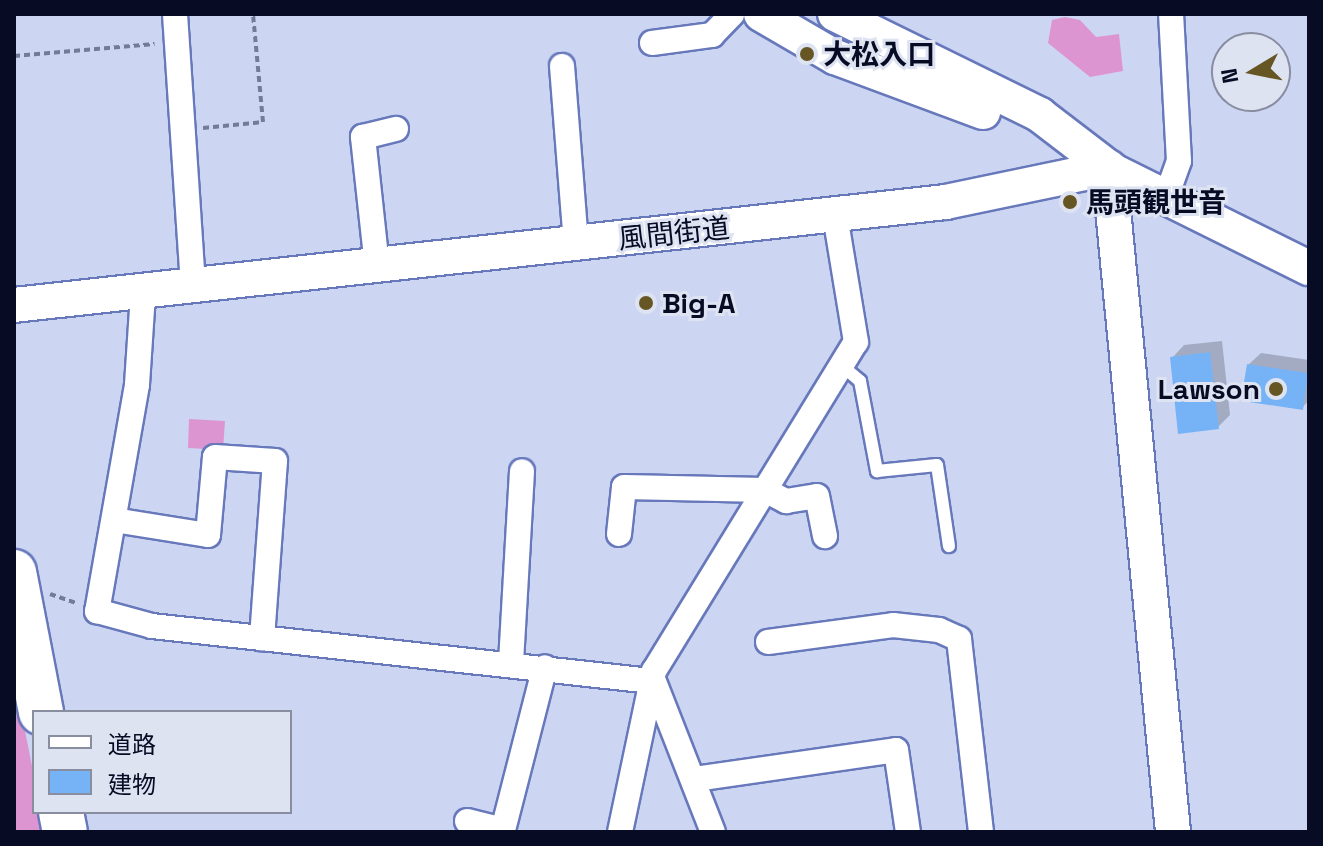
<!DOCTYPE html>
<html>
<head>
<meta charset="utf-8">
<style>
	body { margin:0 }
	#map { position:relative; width:1323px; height:846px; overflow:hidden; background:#ccd6f3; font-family:"Space Grotesk","Noto Sans JP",sans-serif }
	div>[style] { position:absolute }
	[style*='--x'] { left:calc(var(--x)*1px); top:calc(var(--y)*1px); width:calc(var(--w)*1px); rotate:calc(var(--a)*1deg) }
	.green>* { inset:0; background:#dd95d2 }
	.shadow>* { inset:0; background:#0003 }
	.building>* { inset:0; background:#76b3f6 }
	.path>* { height:4px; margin-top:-2px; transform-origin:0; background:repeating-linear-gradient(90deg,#737b96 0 6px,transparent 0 10px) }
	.roads { filter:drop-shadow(2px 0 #6778bb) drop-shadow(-2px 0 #6778bb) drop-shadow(0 2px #6778bb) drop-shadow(0 -2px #6778bb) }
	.lane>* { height:12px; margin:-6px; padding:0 6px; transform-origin:6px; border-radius:6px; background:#fff }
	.street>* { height:24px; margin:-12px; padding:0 12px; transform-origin:12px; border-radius:12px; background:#fff }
	.secondary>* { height:34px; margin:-17px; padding:0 17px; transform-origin:17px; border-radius:17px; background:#fff }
	.highway>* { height:44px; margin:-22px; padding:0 22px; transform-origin:22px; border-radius:22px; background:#fff }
	.dots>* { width:22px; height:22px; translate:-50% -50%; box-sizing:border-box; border:4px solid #dee3f2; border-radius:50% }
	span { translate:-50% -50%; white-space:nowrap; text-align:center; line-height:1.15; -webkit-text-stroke:6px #dee3f2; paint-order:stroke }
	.poi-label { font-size:28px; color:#070b24; font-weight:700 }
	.left { translate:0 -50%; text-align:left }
	.right { translate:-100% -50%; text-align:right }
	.street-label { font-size:28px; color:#070b24 }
	.frame { position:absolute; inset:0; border:16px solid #070b24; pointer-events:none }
	.legend { position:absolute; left:32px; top:710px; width:260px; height:104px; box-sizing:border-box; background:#dee3f2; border:2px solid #888da0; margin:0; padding:10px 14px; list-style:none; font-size:24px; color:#070b24 }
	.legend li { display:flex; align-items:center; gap:16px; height:40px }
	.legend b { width:40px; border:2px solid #888da0 }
	.north { position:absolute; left:1211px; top:32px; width:80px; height:80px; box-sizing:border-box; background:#dee3f2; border:2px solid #888da0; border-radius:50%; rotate:260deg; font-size:22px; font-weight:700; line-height:32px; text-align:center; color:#070b24 }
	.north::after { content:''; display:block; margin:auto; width:28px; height:36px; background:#665623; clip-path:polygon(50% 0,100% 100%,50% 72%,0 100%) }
</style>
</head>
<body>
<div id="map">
	<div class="green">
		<div style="clip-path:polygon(1065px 17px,1080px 20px,1096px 37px,1119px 34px,1123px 71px,1090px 77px,1048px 43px,1052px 20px)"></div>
		<div style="clip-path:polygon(189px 419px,225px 421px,223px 450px,188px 448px)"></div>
		<div style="clip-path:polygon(14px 675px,34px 776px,34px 812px,41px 812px,45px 832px,14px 832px)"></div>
	</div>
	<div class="shadow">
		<div style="clip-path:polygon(1222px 341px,1230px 415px,1218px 427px,1172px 358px,1184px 345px)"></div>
		<div style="clip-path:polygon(1261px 353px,1309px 360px,1309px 400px,1302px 408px,1253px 387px,1248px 365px)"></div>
	</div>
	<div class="building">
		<div style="clip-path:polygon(1210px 352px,1219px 429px,1178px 434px,1170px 357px)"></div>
		<div style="clip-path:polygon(1247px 364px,1308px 373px,1303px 410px,1249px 402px,1251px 389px,1243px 388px)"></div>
	</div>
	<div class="path">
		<div style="--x:14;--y:56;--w:141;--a:-4.9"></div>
		<div style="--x:203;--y:128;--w:60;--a:-5.7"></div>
		<div style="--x:263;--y:122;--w:108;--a:-95.3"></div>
		<div style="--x:50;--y:594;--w:28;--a:19"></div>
	</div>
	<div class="roads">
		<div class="lane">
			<div style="--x:841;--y:365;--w:25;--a:40"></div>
			<div style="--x:860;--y:381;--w:92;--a:79.3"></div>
			<div style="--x:877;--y:471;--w:60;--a:-5.7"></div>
			<div style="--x:937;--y:465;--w:82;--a:81.6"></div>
		</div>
		<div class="street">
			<div style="--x:175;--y:14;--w:273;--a:86.2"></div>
			<div style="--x:652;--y:43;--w:61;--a:-7.6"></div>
			<div style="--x:712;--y:35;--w:29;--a:-46"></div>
			<div style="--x:562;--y:66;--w:180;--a:85.5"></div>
			<div style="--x:1165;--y:200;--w:41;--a:-70.3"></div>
			<div style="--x:1179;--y:161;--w:147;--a:-93.1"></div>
			<div style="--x:377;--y:266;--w:130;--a:-96.2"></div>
			<div style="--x:363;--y:137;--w:34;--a:-14"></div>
			<div style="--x:143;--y:294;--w:91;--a:93.8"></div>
			<div style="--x:137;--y:385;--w:230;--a:100"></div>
			<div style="--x:97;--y:611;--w:57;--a:15.3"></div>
			<div style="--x:152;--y:626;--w:502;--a:6.29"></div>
			<div style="--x:114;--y:520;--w:95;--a:9.1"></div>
			<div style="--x:208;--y:535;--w:78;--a:-84.9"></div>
			<div style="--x:215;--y:457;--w:60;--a:3.8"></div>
			<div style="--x:275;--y:461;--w:178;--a:94.2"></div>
			<div style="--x:619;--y:534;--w:47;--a:-83.9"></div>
			<div style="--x:624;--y:487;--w:141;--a:1.2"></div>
			<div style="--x:765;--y:490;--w:24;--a:28"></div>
			<div style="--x:786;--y:501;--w:31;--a:-9"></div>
			<div style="--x:817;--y:496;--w:41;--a:78.7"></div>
			<div style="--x:768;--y:642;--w:126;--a:-7.7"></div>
			<div style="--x:893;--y:625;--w:46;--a:6.2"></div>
			<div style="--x:939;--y:630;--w:22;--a:24"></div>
			<div style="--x:959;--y:639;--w:194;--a:83.5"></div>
			<div style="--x:511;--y:662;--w:191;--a:-86.7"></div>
			<div style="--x:653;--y:679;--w:164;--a:68.6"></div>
			<div style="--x:695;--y:779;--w:203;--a:-8.2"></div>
			<div style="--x:896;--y:750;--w:83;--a:81.7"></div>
			<div style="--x:467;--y:821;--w:37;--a:14"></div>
			<div style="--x:503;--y:830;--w:168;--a:-75.6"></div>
			<div style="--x:620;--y:832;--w:165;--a:-78.1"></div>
			<div style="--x:654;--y:671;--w:386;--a:-58.5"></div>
			<div style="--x:856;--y:342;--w:129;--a:-99.4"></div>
		</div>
		<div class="secondary">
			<div style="--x:761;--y:14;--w:86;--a:30.2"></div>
			<div style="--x:835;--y:57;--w:158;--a:20.4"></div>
			<div style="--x:835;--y:14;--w:229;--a:26.2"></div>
			<div style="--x:1040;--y:115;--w:87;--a:37.5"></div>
			<div style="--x:1109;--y:168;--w:667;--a:84.49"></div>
			<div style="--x:1093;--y:161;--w:241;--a:26.4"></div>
			<div style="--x:14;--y:305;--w:938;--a:-6.31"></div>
			<div style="--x:946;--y:202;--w:167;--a:-11.8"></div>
		</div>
		<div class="highway">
			<div style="--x:14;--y:572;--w:143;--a:79.1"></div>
			<div style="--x:61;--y:812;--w:20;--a:79"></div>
		</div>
	</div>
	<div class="dots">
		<div style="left:807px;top:54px;background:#665623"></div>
		<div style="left:1070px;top:202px;background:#665623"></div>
		<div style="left:646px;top:303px;background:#665623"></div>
		<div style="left:1276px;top:389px;background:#665623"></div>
	</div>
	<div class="poi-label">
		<span class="left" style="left:823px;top:54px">大松入口</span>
		<span class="left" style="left:1086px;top:202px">馬頭観世音</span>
		<span class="left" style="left:662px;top:303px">Big-A</span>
		<span class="right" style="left:1260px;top:389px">Lawson</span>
	</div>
	<div class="street-label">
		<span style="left:674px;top:233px;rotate:-6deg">風間街道</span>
	</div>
	<div class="frame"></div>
	<ul class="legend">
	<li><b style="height:10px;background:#fff"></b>道路</li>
	<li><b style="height:22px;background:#76b3f6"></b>建物</li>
	</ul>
	<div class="north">N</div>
</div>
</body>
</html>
